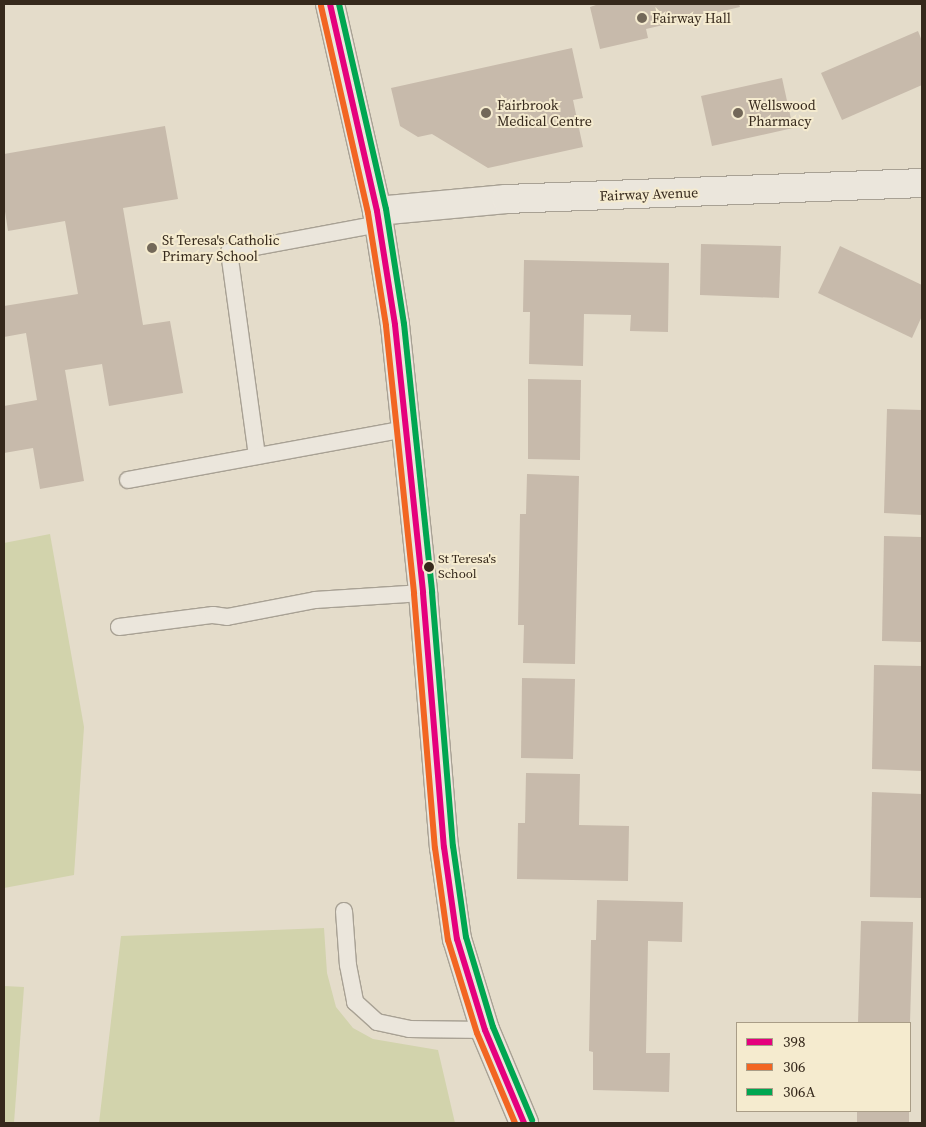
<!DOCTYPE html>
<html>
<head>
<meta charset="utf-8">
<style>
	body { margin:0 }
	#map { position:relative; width:926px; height:1127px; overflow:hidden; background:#e4dcca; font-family:"Source Serif 4",serif }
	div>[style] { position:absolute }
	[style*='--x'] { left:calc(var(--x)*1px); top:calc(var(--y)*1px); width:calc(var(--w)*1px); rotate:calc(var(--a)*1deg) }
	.green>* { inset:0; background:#d2d3ac }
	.building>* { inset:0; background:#c7baab }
	.roads { filter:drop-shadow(1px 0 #a8a194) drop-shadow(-1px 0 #a8a194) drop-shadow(0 1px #a8a194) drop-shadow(0 -1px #a8a194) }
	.lane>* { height:16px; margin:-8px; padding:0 8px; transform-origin:8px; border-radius:8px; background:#ebe6dc }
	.street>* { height:28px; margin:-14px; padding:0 14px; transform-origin:14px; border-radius:14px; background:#ebe6dc }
	.secondary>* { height:28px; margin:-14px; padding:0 14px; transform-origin:14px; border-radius:14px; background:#ebe6dc }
	.bus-1>* { height:6px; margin:-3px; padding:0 3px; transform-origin:3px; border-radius:3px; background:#e5007d }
	.bus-2>* { height:6px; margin:-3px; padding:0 3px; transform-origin:3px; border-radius:3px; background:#f26522 }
	.bus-3>* { height:6px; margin:-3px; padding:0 3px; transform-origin:3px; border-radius:3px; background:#00a651 }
	.dots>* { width:14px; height:14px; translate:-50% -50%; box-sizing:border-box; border:2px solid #f5ebcf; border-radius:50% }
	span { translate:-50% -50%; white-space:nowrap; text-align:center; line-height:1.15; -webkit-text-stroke:4px #f5ebcf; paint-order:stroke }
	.bus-label { font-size:13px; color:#36291c }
	.left { translate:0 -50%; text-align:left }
	.poi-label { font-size:14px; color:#36291c }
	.street-label { font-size:14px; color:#36291c }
	.frame { position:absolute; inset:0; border:5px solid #36291c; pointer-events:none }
	.legend { position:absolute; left:736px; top:1022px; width:175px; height:90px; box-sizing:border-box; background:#f5ebcf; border:1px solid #a99d87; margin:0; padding:6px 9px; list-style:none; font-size:15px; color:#36291c }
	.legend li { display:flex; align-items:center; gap:10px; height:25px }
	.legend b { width:25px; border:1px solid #a99d87 }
</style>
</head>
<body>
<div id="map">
	<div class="green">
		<div style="clip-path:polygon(50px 534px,84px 727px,74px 875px,4px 888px,4px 543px)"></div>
		<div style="clip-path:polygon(324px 928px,327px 973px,336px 1007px,353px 1028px,373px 1039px,438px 1050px,455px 1123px,99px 1123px,121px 936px)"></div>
		<div style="clip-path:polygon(4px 986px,24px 987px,14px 1123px,4px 1123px)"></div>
	</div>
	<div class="building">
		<div style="clip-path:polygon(599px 4px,739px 4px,740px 7px,646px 29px,648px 38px,600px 49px,590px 7px)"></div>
		<div style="clip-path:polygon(918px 31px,922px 41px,922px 85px,842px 120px,821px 73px)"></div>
		<div style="clip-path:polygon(572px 48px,583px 98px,573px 100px,583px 147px,488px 168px,432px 134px,418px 137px,400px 126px,391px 88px)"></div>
		<div style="clip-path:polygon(782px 78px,793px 128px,712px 146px,701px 96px)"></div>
		<div style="clip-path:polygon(165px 126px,178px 199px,123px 208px,143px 325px,170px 321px,183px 393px,109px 406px,102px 364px,65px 370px,84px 481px,40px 489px,33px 448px,4px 453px,4px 406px,37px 400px,26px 333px,4px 337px,4px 306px,78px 294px,65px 221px,8px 231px,4px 205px,4px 154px)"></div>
		<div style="clip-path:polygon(701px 244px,781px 246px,779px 298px,700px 295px)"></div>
		<div style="clip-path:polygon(840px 246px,922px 285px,922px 316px,912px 338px,818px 293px)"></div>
		<div style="clip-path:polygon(524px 260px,669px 263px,668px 332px,630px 331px,631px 315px,584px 314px,583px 366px,529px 364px,530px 312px,523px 312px)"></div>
		<div style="clip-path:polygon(528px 379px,581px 380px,580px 460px,528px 459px)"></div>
		<div style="clip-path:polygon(887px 409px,922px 410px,922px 515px,884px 513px)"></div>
		<div style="clip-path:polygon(527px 474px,579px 476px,575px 664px,523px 663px,524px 625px,518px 625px,520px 514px,526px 514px)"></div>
		<div style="clip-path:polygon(884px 536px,922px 537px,922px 642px,882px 641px)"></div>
		<div style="clip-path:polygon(874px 665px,922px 666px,922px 771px,872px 769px)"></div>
		<div style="clip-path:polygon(522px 678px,575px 679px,573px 759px,521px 758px)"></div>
		<div style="clip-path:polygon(526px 773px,580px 774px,579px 825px,629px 826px,628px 881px,517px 879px,518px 823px,525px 823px)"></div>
		<div style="clip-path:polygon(872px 792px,922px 794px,922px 898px,870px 897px)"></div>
		<div style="clip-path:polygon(597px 900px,683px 902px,682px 942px,648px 941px,646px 1053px,670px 1053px,669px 1092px,593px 1090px,593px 1052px,589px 1051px,591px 940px,596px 940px)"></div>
		<div style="clip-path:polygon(861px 921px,913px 922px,910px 1023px,858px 1023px)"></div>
		<div style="clip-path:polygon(857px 1111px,909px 1111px,909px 1123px,857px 1123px)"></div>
	</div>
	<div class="roads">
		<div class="lane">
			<div style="--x:257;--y:456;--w:206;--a:-97.8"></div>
			<div style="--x:229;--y:252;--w:152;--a:-10.6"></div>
			<div style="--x:128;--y:480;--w:283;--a:-10.4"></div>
			<div style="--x:119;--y:627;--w:95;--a:-7.3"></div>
			<div style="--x:213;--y:615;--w:14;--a:8"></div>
			<div style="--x:227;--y:617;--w:90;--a:-10.9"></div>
			<div style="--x:315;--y:600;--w:108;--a:-3.7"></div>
			<div style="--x:344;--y:911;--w:54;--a:85.8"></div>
			<div style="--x:348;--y:965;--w:38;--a:79"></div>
			<div style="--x:355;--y:1002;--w:30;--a:42"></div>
			<div style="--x:377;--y:1022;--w:33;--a:12"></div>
			<div style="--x:409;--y:1029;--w:76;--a:0.8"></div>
		</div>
		<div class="street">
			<div style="--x:377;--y:211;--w:130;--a:-5.3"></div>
			<div style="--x:506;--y:199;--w:416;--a:-2.2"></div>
		</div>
		<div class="secondary">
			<div style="--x:330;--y:4;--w:212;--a:77.2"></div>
			<div style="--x:377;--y:211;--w:115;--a:81"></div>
			<div style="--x:395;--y:325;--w:269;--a:84"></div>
			<div style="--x:423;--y:593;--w:255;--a:85.3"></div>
			<div style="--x:444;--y:847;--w:93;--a:82"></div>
			<div style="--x:457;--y:939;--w:95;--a:72.9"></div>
			<div style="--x:485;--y:1030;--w:101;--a:67.2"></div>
		</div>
	</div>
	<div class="bus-1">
		<div style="--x:330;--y:4;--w:212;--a:77.2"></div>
		<div style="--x:377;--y:211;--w:115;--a:81"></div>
		<div style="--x:395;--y:325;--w:269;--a:84"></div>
		<div style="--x:423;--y:593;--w:255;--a:85.3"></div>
		<div style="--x:444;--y:847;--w:93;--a:82"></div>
		<div style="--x:457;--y:939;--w:95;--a:72.9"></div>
		<div style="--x:485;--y:1030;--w:101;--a:67.2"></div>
	</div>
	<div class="bus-2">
		<div style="--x:321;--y:6;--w:212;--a:77.2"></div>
		<div style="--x:368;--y:213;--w:114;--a:80.9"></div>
		<div style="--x:386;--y:326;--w:269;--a:84"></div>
		<div style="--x:414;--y:594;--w:255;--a:85.3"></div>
		<div style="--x:435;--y:848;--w:93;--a:82"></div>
		<div style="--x:448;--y:940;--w:97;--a:72.7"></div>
		<div style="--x:477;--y:1033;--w:98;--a:67.1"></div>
	</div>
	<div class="bus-3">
		<div style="--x:339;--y:4;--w:210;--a:77.1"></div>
		<div style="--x:386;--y:209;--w:116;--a:81.1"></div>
		<div style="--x:404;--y:324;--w:269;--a:84"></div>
		<div style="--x:432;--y:592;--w:255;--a:85.3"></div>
		<div style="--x:453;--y:846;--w:92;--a:81.9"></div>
		<div style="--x:466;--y:937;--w:94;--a:73.3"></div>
		<div style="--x:493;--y:1027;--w:101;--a:67.2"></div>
	</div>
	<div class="dots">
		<div style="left:642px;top:18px;background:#736859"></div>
		<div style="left:486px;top:113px;background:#736859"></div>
		<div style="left:738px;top:113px;background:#736859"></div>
		<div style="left:152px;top:248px;background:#736859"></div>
		<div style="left:429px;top:567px;background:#36291c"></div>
	</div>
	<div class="bus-label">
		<span class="left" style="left:438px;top:567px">St Teresa's<br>School</span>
	</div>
	<div class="poi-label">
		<span class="left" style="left:652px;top:18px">Fairway Hall</span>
		<span class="left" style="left:497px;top:113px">Fairbrook<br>Medical Centre</span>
		<span class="left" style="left:748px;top:113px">Wellswood<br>Pharmacy</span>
		<span class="left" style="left:162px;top:248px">St Teresa's Catholic<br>Primary School</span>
	</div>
	<div class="street-label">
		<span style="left:649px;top:194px;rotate:-2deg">Fairway Avenue</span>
	</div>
	<div class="frame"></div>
	<ul class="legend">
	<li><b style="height:6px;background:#e5007d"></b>398</li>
	<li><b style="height:6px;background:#f26522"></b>306</li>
	<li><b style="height:6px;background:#00a651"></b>306A</li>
	</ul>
</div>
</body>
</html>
